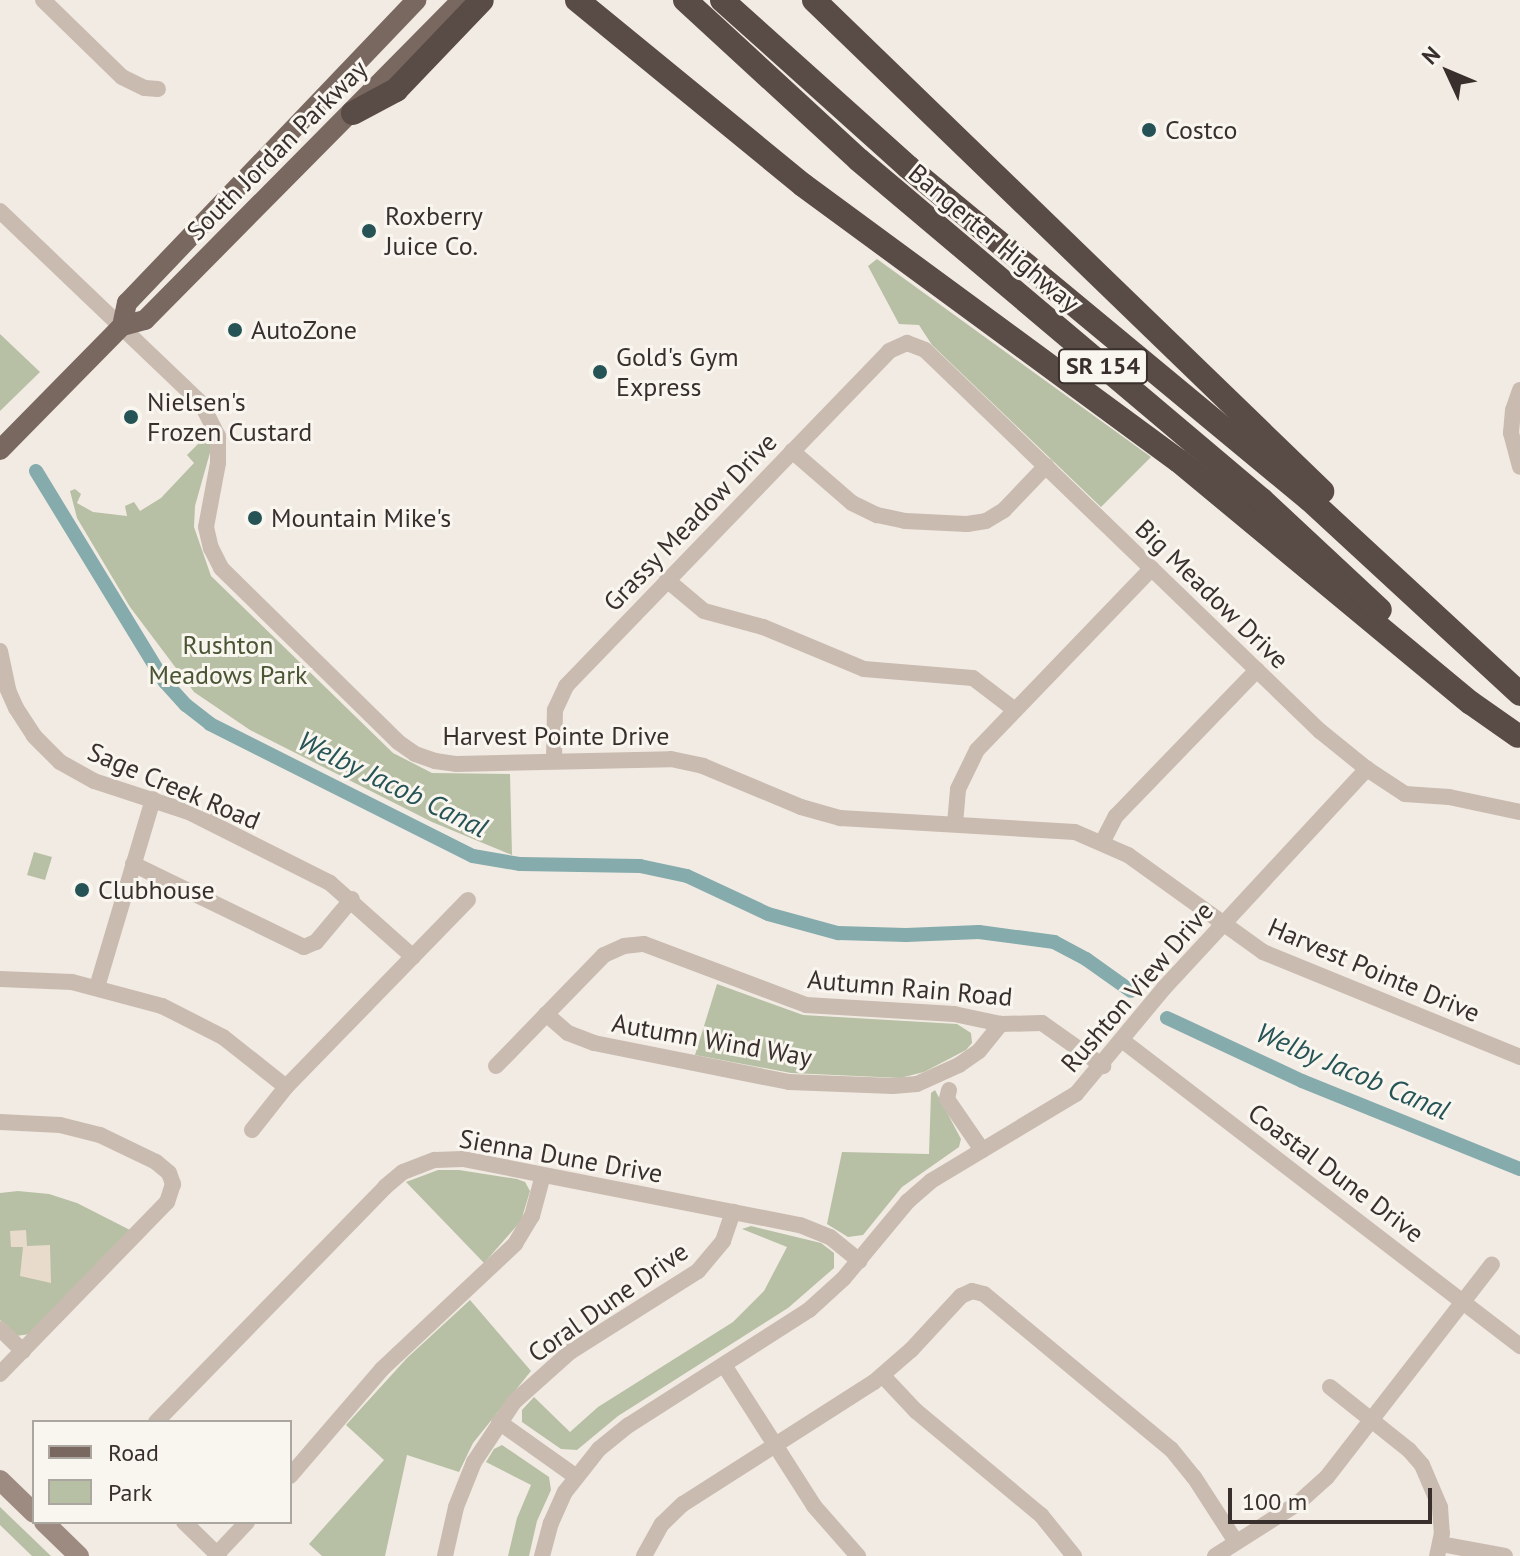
<!DOCTYPE html>
<html>
<head>
<meta charset="utf-8">
<style>
	body { margin:0 }
	#map { position:relative; width:1520px; height:1556px; overflow:hidden; background:#f2ebe3; font-family:"PT Sans",sans-serif }
	div>[style] { position:absolute }
	[style*='--x'] { left:calc(var(--x)*1px); top:calc(var(--y)*1px); width:calc(var(--w)*1px); rotate:calc(var(--a)*1deg) }
	.green>* { inset:0; background:#b7c0a4 }
	.plaza>* { inset:0; background:#e8dbcc }
	.canal>* { height:14px; margin:-7px; padding:0 7px; transform-origin:7px; border-radius:7px; background:#85abac }
	.street>* { height:16px; margin:-8px; padding:0 8px; transform-origin:8px; border-radius:8px; background:#c9bbb0 }
	.secondary>* { height:20px; margin:-10px; padding:0 10px; transform-origin:10px; border-radius:10px; background:#9d8b81 }
	.primary>* { height:20px; margin:-10px; padding:0 10px; transform-origin:10px; border-radius:10px; background:#796860 }
	.highway>* { height:24px; margin:-12px; padding:0 12px; transform-origin:12px; border-radius:12px; background:#594b45 }
	.dots>* { width:22px; height:22px; translate:-50% -50%; box-sizing:border-box; border:4px solid #f9f5ef; border-radius:50% }
	span { translate:-50% -50%; white-space:nowrap; text-align:center; line-height:1.15; -webkit-text-stroke:6px #f9f5ef; paint-order:stroke }
	.shield-label span { padding:2px 6px; background:#f9f5ef; border:2px solid; border-radius:6px; -webkit-text-stroke-width:0 }
	.shield-label { font-size:24px; color:#39302d; font-weight:700 }
	.poi-label { font-size:26px; color:#39302d }
	.left { translate:0 -50%; text-align:left }
	.street-label { font-size:26px; color:#39302d }
	.park-label { font-size:26px; color:#495533 }
	.water-label { font-size:28px; color:#265456; font-style:italic }
	.legend { position:absolute; left:32px; top:1420px; width:260px; height:104px; box-sizing:border-box; background:#f9f5ef; border:2px solid #aca6a1; margin:0; padding:10px 14px; list-style:none; font-size:24px; color:#39302d }
	.legend li { display:flex; align-items:center; gap:16px; height:40px }
	.legend b { width:40px; border:2px solid #aca6a1 }
	.north { position:absolute; left:1408px; top:32px; width:80px; height:80px; -webkit-text-stroke:6px #f9f5ef; paint-order:stroke; rotate:314deg; font-size:22px; font-weight:700; line-height:32px; text-align:center; color:#39302d }
	.north::after { content:''; display:block; margin:auto; width:28px; height:36px; background:#39302d; clip-path:polygon(50% 0,100% 100%,50% 72%,0 100%) }
	.scale { position:absolute; left:1228px; top:1488px; width:204px; height:36px; box-sizing:border-box; border:4px solid #39302d; border-top:0; padding-left:10px; font-size:24px; line-height:28px; white-space:nowrap; color:#39302d; -webkit-text-stroke:6px #f9f5ef; paint-order:stroke }
</style>
</head>
<body>
<div id="map">
	<div class="green">
		<div style="clip-path:polygon(877px 259px,1151px 457px,1101px 507px,932px 345px,919px 325px,899px 324px,868px 266px)"></div>
		<div style="clip-path:polygon(0 334px,40px 372px,0 411px)"></div>
		<div style="clip-path:polygon(203px 439px,210px 442px,211px 449px,195px 506px,194px 527px,211px 576px,393px 753px,432px 773px,510px 774px,512px 855px,432px 822px,250px 730px,194px 692px,130px 607px,77px 518px,70px 491px,75px 489px,81px 494px,77px 503px,93px 512px,127px 516px,125px 506px,134px 502px,140px 511px,161px 498px,194px 463px,187px 455px)"></div>
		<div style="clip-path:polygon(34px 852px,52px 857px,45px 880px,27px 875px)"></div>
		<div style="clip-path:polygon(717px 984px,803px 1015px,957px 1024px,971px 1033px,972px 1043px,966px 1050px,924px 1072px,900px 1078px,791px 1073px,695px 1055px)"></div>
		<div style="clip-path:polygon(935px 1090px,961px 1139px,959px 1147px,902px 1187px,863px 1235px,848px 1237px,827px 1224px,842px 1152px,929px 1154px,931px 1093px)"></div>
		<div style="clip-path:polygon(438px 1170px,459px 1170px,517px 1179px,525px 1182px,530px 1191px,521px 1221px,484px 1263px,406px 1182px)"></div>
		<div style="clip-path:polygon(18px 1191px,49px 1194px,77px 1203px,130px 1230px,30px 1334px,16px 1336px,0 1320px,0 1193px)"></div>
		<div style="clip-path:polygon(751px 1226px,821px 1243px,834px 1253px,834px 1268px,788px 1308px,618px 1416px,577px 1450px,561px 1449px,522px 1422px,522px 1410px,534px 1397px,570px 1432px,598px 1407px,733px 1322px,764px 1291px,787px 1247px,742px 1229px)"></div>
		<div style="clip-path:polygon(470px 1300px,531px 1371px,473px 1443px,459px 1472px,407px 1455px,385px 1556px,322px 1556px,309px 1544px,384px 1460px,346px 1425px,407px 1358px)"></div>
		<div style="clip-path:polygon(502px 1445px,549px 1477px,551px 1490px,537px 1521px,529px 1556px,508px 1556px,517px 1518px,531px 1485px,486px 1462px,494px 1449px)"></div>
		<div style="clip-path:polygon(0 1507px,51px 1556px,32px 1556px,0 1525px)"></div>
	</div>
	<div class="plaza">
		<div style="clip-path:polygon(26px 1230px,27px 1246px,50px 1245px,51px 1283px,20px 1276px,23px 1247px,11px 1247px,10px 1231px)"></div>
	</div>
	<div class="canal">
		<div style="--x:36;--y:471;--w:247;--a:58.6"></div>
		<div style="--x:165;--y:682;--w:31;--a:48"></div>
		<div style="--x:186;--y:705;--w:31;--a:38"></div>
		<div style="--x:210;--y:724;--w:294;--a:26.7"></div>
		<div style="--x:473;--y:856;--w:48;--a:9.7"></div>
		<div style="--x:520;--y:864;--w:120;--a:1"></div>
		<div style="--x:640;--y:866;--w:48;--a:12"></div>
		<div style="--x:687;--y:876;--w:89;--a:25.1"></div>
		<div style="--x:768;--y:914;--w:73;--a:15.2"></div>
		<div style="--x:838;--y:933;--w:68;--a:1.7"></div>
		<div style="--x:906;--y:935;--w:73;--a:-2.4"></div>
		<div style="--x:979;--y:932;--w:76;--a:7.6"></div>
		<div style="--x:1054;--y:942;--w:36;--a:28"></div>
		<div style="--x:1086;--y:959;--w:55;--a:35.4"></div>
		<div style="--x:1167;--y:1018;--w:149;--a:25"></div>
		<div style="--x:1302;--y:1081;--w:235;--a:22"></div>
	</div>
	<div class="street">
		<div style="--x:43;--y:0;--w:110;--a:44.3"></div>
		<div style="--x:122;--y:77;--w:25;--a:26"></div>
		<div style="--x:145;--y:88;--w:13;--a:4"></div>
		<div style="--x:0;--y:211;--w:278;--a:43.7"></div>
		<div style="--x:201;--y:403;--w:37;--a:63"></div>
		<div style="--x:218;--y:436;--w:27;--a:90"></div>
		<div style="--x:218;--y:463;--w:65;--a:100.6"></div>
		<div style="--x:206;--y:527;--w:22;--a:77"></div>
		<div style="--x:211;--y:548;--w:22;--a:63"></div>
		<div style="--x:221;--y:568;--w:248;--a:44.5"></div>
		<div style="--x:398;--y:742;--w:21;--a:35"></div>
		<div style="--x:415;--y:754;--w:21;--a:19"></div>
		<div style="--x:435;--y:761;--w:22;--a:8"></div>
		<div style="--x:457;--y:764;--w:214;--a:-1.3"></div>
		<div style="--x:671;--y:759;--w:33;--a:12"></div>
		<div style="--x:703;--y:766;--w:106;--a:22.7"></div>
		<div style="--x:801;--y:807;--w:41;--a:15.8"></div>
		<div style="--x:840;--y:818;--w:235;--a:3.4"></div>
		<div style="--x:1075;--y:832;--w:58;--a:23.5"></div>
		<div style="--x:1128;--y:855;--w:166;--a:35.7"></div>
		<div style="--x:1263;--y:952;--w:278;--a:22.2"></div>
		<div style="--x:1520;--y:390;--w:21;--a:109"></div>
		<div style="--x:1513;--y:410;--w:23;--a:95"></div>
		<div style="--x:1511;--y:433;--w:35;--a:75"></div>
		<div style="--x:792;--y:451;--w:79;--a:40.9"></div>
		<div style="--x:852;--y:503;--w:28;--a:26"></div>
		<div style="--x:877;--y:515;--w:29;--a:12"></div>
		<div style="--x:905;--y:521;--w:62;--a:2.8"></div>
		<div style="--x:967;--y:524;--w:19;--a:-9"></div>
		<div style="--x:986;--y:521;--w:21;--a:-31"></div>
		<div style="--x:1004;--y:510;--w:61;--a:-46.3"></div>
		<div style="--x:667;--y:580;--w:48;--a:40"></div>
		<div style="--x:704;--y:611;--w:61;--a:15.2"></div>
		<div style="--x:763;--y:627;--w:109;--a:22.6"></div>
		<div style="--x:864;--y:669;--w:109;--a:4.7"></div>
		<div style="--x:973;--y:678;--w:53;--a:37.3"></div>
		<div style="--x:0;--y:651;--w:40;--a:78"></div>
		<div style="--x:8;--y:690;--w:20;--a:66"></div>
		<div style="--x:16;--y:708;--w:33;--a:57"></div>
		<div style="--x:34;--y:736;--w:37;--a:45"></div>
		<div style="--x:60;--y:762;--w:39;--a:29"></div>
		<div style="--x:94;--y:781;--w:100;--a:18.1"></div>
		<div style="--x:189;--y:812;--w:158;--a:26.7"></div>
		<div style="--x:330;--y:883;--w:111;--a:41.7"></div>
		<div style="--x:554;--y:760;--w:50;--a:-88.9"></div>
		<div style="--x:555;--y:710;--w:26;--a:-65"></div>
		<div style="--x:566;--y:686;--w:465;--a:-46"></div>
		<div style="--x:889;--y:351;--w:20;--a:-24"></div>
		<div style="--x:907;--y:343;--w:19;--a:21"></div>
		<div style="--x:925;--y:350;--w:549;--a:43.97"></div>
		<div style="--x:1320;--y:731;--w:60;--a:39"></div>
		<div style="--x:1367;--y:769;--w:45;--a:33.3"></div>
		<div style="--x:1405;--y:794;--w:44;--a:3.9"></div>
		<div style="--x:1449;--y:797;--w:73;--a:11.9"></div>
		<div style="--x:955;--y:824;--w:35;--a:-85"></div>
		<div style="--x:958;--y:789;--w:43;--a:-64"></div>
		<div style="--x:977;--y:750;--w:252;--a:-46.1"></div>
		<div style="--x:1103;--y:841;--w:28;--a:-63"></div>
		<div style="--x:1116;--y:816;--w:203;--a:-46"></div>
		<div style="--x:133;--y:864;--w:190;--a:25.9"></div>
		<div style="--x:304;--y:947;--w:13;--a:-23"></div>
		<div style="--x:316;--y:942;--w:56;--a:-50.1"></div>
		<div style="--x:0;--y:979;--w:72;--a:2.4"></div>
		<div style="--x:72;--y:982;--w:93;--a:14.9"></div>
		<div style="--x:162;--y:1006;--w:68;--a:26.9"></div>
		<div style="--x:223;--y:1037;--w:80;--a:38.4"></div>
		<div style="--x:97;--y:987;--w:196;--a:-73.4"></div>
		<div style="--x:546;--y:1014;--w:29;--a:41"></div>
		<div style="--x:568;--y:1033;--w:28;--a:21"></div>
		<div style="--x:594;--y:1043;--w:199;--a:11.3"></div>
		<div style="--x:789;--y:1082;--w:104;--a:2.2"></div>
		<div style="--x:893;--y:1086;--w:24;--a:-5"></div>
		<div style="--x:917;--y:1084;--w:46;--a:-24.3"></div>
		<div style="--x:959;--y:1065;--w:24;--a:-35"></div>
		<div style="--x:979;--y:1051;--w:35;--a:-51"></div>
		<div style="--x:1123;--y:1041;--w:501;--a:37.53"></div>
		<div style="--x:496;--y:1066;--w:155;--a:-45.8"></div>
		<div style="--x:604;--y:955;--w:22;--a:-24"></div>
		<div style="--x:624;--y:946;--w:20;--a:-6"></div>
		<div style="--x:644;--y:944;--w:173;--a:20.6"></div>
		<div style="--x:806;--y:1005;--w:148;--a:3.5"></div>
		<div style="--x:954;--y:1014;--w:48;--a:12"></div>
		<div style="--x:1001;--y:1024;--w:41;--a:-1.4"></div>
		<div style="--x:1042;--y:1023;--w:75;--a:35.2"></div>
		<div style="--x:949;--y:1090;--w:9;--a:103"></div>
		<div style="--x:947;--y:1099;--w:62;--a:55.5"></div>
		<div style="--x:0;--y:1122;--w:60;--a:2.9"></div>
		<div style="--x:60;--y:1125;--w:41;--a:14"></div>
		<div style="--x:100;--y:1135;--w:62;--a:25.7"></div>
		<div style="--x:156;--y:1162;--w:17;--a:40"></div>
		<div style="--x:169;--y:1173;--w:12;--a:70"></div>
		<div style="--x:173;--y:1184;--w:19;--a:108"></div>
		<div style="--x:167;--y:1202;--w:240;--a:134.2"></div>
		<div style="--x:252;--y:1130;--w:55;--a:-51.7"></div>
		<div style="--x:286;--y:1087;--w:261;--a:-45.8"></div>
		<div style="--x:0;--y:1329;--w:32;--a:44"></div>
		<div style="--x:724;--y:1365;--w:167;--a:57.4"></div>
		<div style="--x:814;--y:1506;--w:67;--a:48.7"></div>
		<div style="--x:883;--y:1376;--w:48;--a:46.7"></div>
		<div style="--x:916;--y:1411;--w:163;--a:39.8"></div>
		<div style="--x:1041;--y:1515;--w:53;--a:51.2"></div>
		<div style="--x:1330;--y:1387;--w:101;--a:38.6"></div>
		<div style="--x:1409;--y:1450;--w:20;--a:49"></div>
		<div style="--x:1422;--y:1465;--w:46;--a:66.8"></div>
		<div style="--x:1440;--y:1507;--w:26;--a:86"></div>
		<div style="--x:1442;--y:1533;--w:24;--a:102"></div>
		<div style="--x:156;--y:1422;--w:328;--a:-45.7"></div>
		<div style="--x:385;--y:1187;--w:23;--a:-40"></div>
		<div style="--x:403;--y:1172;--w:34;--a:-21"></div>
		<div style="--x:435;--y:1160;--w:28;--a:-2"></div>
		<div style="--x:463;--y:1159;--w:343;--a:11.1"></div>
		<div style="--x:800;--y:1225;--w:32;--a:22"></div>
		<div style="--x:830;--y:1237;--w:38;--a:39"></div>
		<div style="--x:499;--y:1422;--w:93;--a:35.4"></div>
		<div style="--x:290;--y:1476;--w:141;--a:-49.3"></div>
		<div style="--x:382;--y:1369;--w:183;--a:-43.2"></div>
		<div style="--x:515;--y:1244;--w:33;--a:-59"></div>
		<div style="--x:532;--y:1216;--w:42;--a:-75"></div>
		<div style="--x:184;--y:1522;--w:49;--a:44.2"></div>
		<div style="--x:1441;--y:1544;--w:65;--a:10.6"></div>
		<div style="--x:217;--y:1554;--w:44;--a:-46.8"></div>
		<div style="--x:445;--y:1556;--w:50;--a:-77.3"></div>
		<div style="--x:456;--y:1507;--w:48;--a:-68.2"></div>
		<div style="--x:474;--y:1462;--w:72;--a:-56.3"></div>
		<div style="--x:514;--y:1402;--w:75;--a:-41.8"></div>
		<div style="--x:570;--y:1352;--w:151;--a:-32.3"></div>
		<div style="--x:698;--y:1271;--w:39;--a:-50"></div>
		<div style="--x:723;--y:1241;--w:31;--a:-71"></div>
		<div style="--x:542;--y:1556;--w:34;--a:-75"></div>
		<div style="--x:551;--y:1523;--w:34;--a:-66"></div>
		<div style="--x:565;--y:1492;--w:55;--a:-51.7"></div>
		<div style="--x:599;--y:1449;--w:38;--a:-39"></div>
		<div style="--x:629;--y:1425;--w:214;--a:-32.6"></div>
		<div style="--x:809;--y:1310;--w:47;--a:-42.4"></div>
		<div style="--x:844;--y:1278;--w:99;--a:-50.3"></div>
		<div style="--x:907;--y:1202;--w:32;--a:-41"></div>
		<div style="--x:931;--y:1181;--w:169;--a:-31"></div>
		<div style="--x:1076;--y:1094;--w:138;--a:-50.3"></div>
		<div style="--x:1164;--y:988;--w:299;--a:-47.2"></div>
		<div style="--x:644;--y:1556;--w:37;--a:-61"></div>
		<div style="--x:662;--y:1524;--w:29;--a:-44"></div>
		<div style="--x:683;--y:1504;--w:227;--a:-32.6"></div>
		<div style="--x:874;--y:1382;--w:49;--a:-40.9"></div>
		<div style="--x:911;--y:1350;--w:74;--a:-47.2"></div>
		<div style="--x:961;--y:1296;--w:12;--a:-24"></div>
		<div style="--x:972;--y:1291;--w:12;--a:14"></div>
		<div style="--x:984;--y:1294;--w:243;--a:39.7"></div>
		<div style="--x:1171;--y:1449;--w:36;--a:51"></div>
		<div style="--x:1194;--y:1477;--w:77;--a:57.1"></div>
		<div style="--x:1215;--y:1556;--w:97;--a:-32.4"></div>
		<div style="--x:1297;--y:1504;--w:40;--a:-42"></div>
		<div style="--x:1327;--y:1477;--w:269;--a:-52.2"></div>
	</div>
	<div class="secondary">
		<div style="--x:0;--y:1480;--w:47;--a:44.1"></div>
		<div style="--x:44;--y:1522;--w:49;--a:44.2"></div>
	</div>
	<div class="primary">
		<div style="--x:122;--y:326;--w:24;--a:-15"></div>
		<div style="--x:145;--y:320;--w:450;--a:-45.3"></div>
		<div style="--x:0;--y:450;--w:174;--a:-45.5"></div>
		<div style="--x:122;--y:326;--w:24;--a:-78"></div>
		<div style="--x:127;--y:303;--w:419;--a:-46.3"></div>
	</div>
	<div class="highway">
		<div style="--x:577;--y:0;--w:292;--a:39.3"></div>
		<div style="--x:803;--y:185;--w:466;--a:36.3"></div>
		<div style="--x:1179;--y:461;--w:379;--a:39.7"></div>
		<div style="--x:1471;--y:703;--w:57;--a:35.1"></div>
		<div style="--x:685;--y:0;--w:236;--a:42.6"></div>
		<div style="--x:859;--y:160;--w:527;--a:40.15"></div>
		<div style="--x:1262;--y:500;--w:161;--a:43"></div>
		<div style="--x:722;--y:0;--w:250;--a:41.9"></div>
		<div style="--x:908;--y:167;--w:522;--a:39.64"></div>
		<div style="--x:1310;--y:500;--w:286;--a:42.7"></div>
		<div style="--x:814;--y:0;--w:707;--a:44.03"></div>
		<div style="--x:353;--y:113;--w:49;--a:-28.1"></div>
		<div style="--x:396;--y:90;--w:124;--a:-46.3"></div>
	</div>
	<div class="dots">
		<div style="left:1149px;top:130px;background:#265456"></div>
		<div style="left:369px;top:231px;background:#265456"></div>
		<div style="left:235px;top:330px;background:#265456"></div>
		<div style="left:600px;top:372px;background:#265456"></div>
		<div style="left:131px;top:417px;background:#265456"></div>
		<div style="left:255px;top:518px;background:#265456"></div>
		<div style="left:82px;top:890px;background:#265456"></div>
	</div>
	<div class="shield-label">
		<span style="left:1103px;top:366px">SR 154</span>
	</div>
	<div class="poi-label">
		<span class="left" style="left:1165px;top:130px">Costco</span>
		<span class="left" style="left:385px;top:231px">Roxberry<br>Juice Co.</span>
		<span class="left" style="left:251px;top:330px">AutoZone</span>
		<span class="left" style="left:616px;top:372px">Gold's Gym<br>Express</span>
		<span class="left" style="left:147px;top:417px">Nielsen's<br>Frozen Custard</span>
		<span class="left" style="left:271px;top:518px">Mountain Mike's</span>
		<span class="left" style="left:98px;top:890px">Clubhouse</span>
	</div>
	<div class="street-label">
		<span style="left:277px;top:150px;rotate:-45deg">South Jordan Parkway</span>
		<span style="left:994px;top:238px;rotate:40deg">Bangerter Highway</span>
		<span style="left:690px;top:522px;rotate:-46deg">Grassy Meadow Drive</span>
		<span style="left:1212px;top:594px;rotate:44deg">Big Meadow Drive</span>
		<span style="left:556px;top:736px">Harvest Pointe Drive</span>
		<span style="left:174px;top:786px;rotate:23deg">Sage Creek Road</span>
		<span style="left:1374px;top:970px;rotate:23deg">Harvest Pointe Drive</span>
		<span style="left:1137px;top:987px;rotate:-49deg">Rushton View Drive</span>
		<span style="left:910px;top:988px;rotate:5deg">Autumn Rain Road</span>
		<span style="left:712px;top:1040px;rotate:10deg">Autumn Wind Way</span>
		<span style="left:561px;top:1156px;rotate:10deg">Sienna Dune Drive</span>
		<span style="left:1336px;top:1173px;rotate:37deg">Coastal Dune Drive</span>
		<span style="left:608px;top:1302px;rotate:-35deg">Coral Dune Drive</span>
	</div>
	<div class="park-label">
		<span style="left:228px;top:660px">Rushton<br>Meadows Park</span>
	</div>
	<div class="water-label">
		<span style="left:393px;top:784px;rotate:26deg">Welby Jacob Canal</span>
		<span style="left:1353px;top:1071px;rotate:23deg">Welby Jacob Canal</span>
	</div>
	<ul class="legend">
	<li><b style="height:10px;background:#796860"></b>Road</li>
	<li><b style="height:22px;background:#b7c0a4"></b>Park</li>
	</ul>
	<div class="north">N</div>
	<div class="scale">100 m</div>
</div>
</body>
</html>
